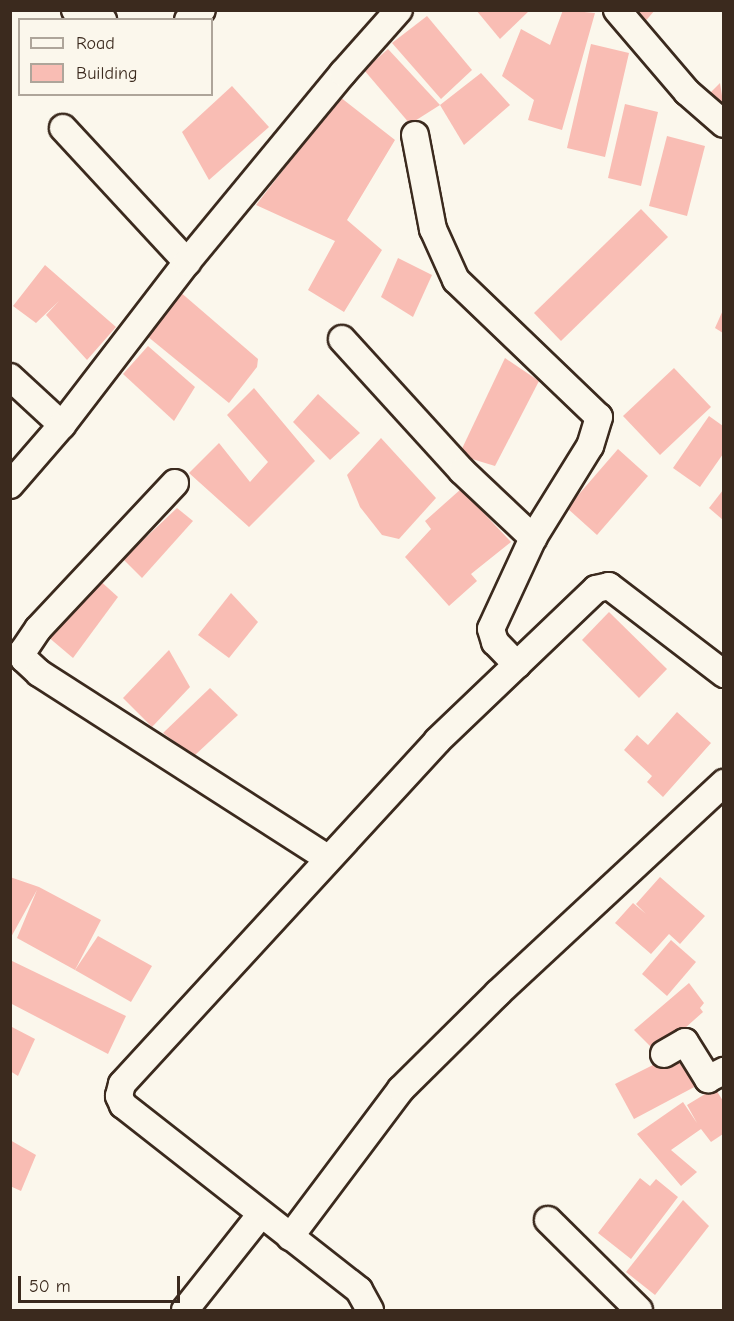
<!DOCTYPE html>
<html>
<head>
<meta charset="utf-8">
<style>
	body { margin:0 }
	#map { position:relative; width:734px; height:1321px; overflow:hidden; background:#fbf7ec; font-family:"Comic Neue",sans-serif }
	div>[style] { position:absolute }
	[style*='--x'] { left:calc(var(--x)*1px); top:calc(var(--y)*1px); width:calc(var(--w)*1px); rotate:calc(var(--a)*1deg) }
	.building>* { inset:0; background:#f9bdb4 }
	.roads { filter:drop-shadow(2px 0 #3b2a1e) drop-shadow(-2px 0 #3b2a1e) drop-shadow(0 2px #3b2a1e) drop-shadow(0 -2px #3b2a1e) }
	.minor>* { height:26px; margin:-13px; padding:0 13px; transform-origin:13px; border-radius:13px; background:#fbf7ec }
	span { translate:-50% -50%; white-space:nowrap; text-align:center; line-height:1.15; -webkit-text-stroke:4.5px #fbf7ec; paint-order:stroke }
	.frame { position:absolute; inset:0; border:12px solid #3b2a1e; pointer-events:none }
	.legend { position:absolute; left:18px; top:18px; width:195px; height:78px; box-sizing:border-box; background:#fbf7ec; border:2px solid #aea59a; margin:0; padding:8px 10px; list-style:none; font-size:18px; color:#3b2a1e }
	.legend li { display:flex; align-items:center; gap:12px; height:30px }
	.legend b { width:30px; border:2px solid #aea59a }
	.scale { position:absolute; left:18px; top:1276px; width:162px; height:27px; box-sizing:border-box; border:3px solid #3b2a1e; border-top:0; padding-left:8px; font-size:18px; line-height:21px; white-space:nowrap; color:#3b2a1e; -webkit-text-stroke:4px #fbf7ec; paint-order:stroke }
</style>
</head>
<body>
<div id="map">
	<div class="building">
		<div style="clip-path:polygon(476px 10px,530px 10px,500px 39px)"></div>
		<div style="clip-path:polygon(563px 10px,595px 13px,562px 130px,528px 120px,534px 100px,502px 76px,521px 29px,550px 45px)"></div>
		<div style="clip-path:polygon(628px 10px,655px 10px,643px 24px)"></div>
		<div style="clip-path:polygon(427px 16px,472px 70px,441px 99px,392px 43px)"></div>
		<div style="clip-path:polygon(591px 44px,629px 53px,605px 157px,567px 148px)"></div>
		<div style="clip-path:polygon(388px 49px,440px 105px,410px 124px,364px 70px)"></div>
		<div style="clip-path:polygon(481px 73px,510px 105px,464px 145px,440px 105px)"></div>
		<div style="clip-path:polygon(720px 83px,723px 102px,718px 108px,707px 96px)"></div>
		<div style="clip-path:polygon(232px 86px,269px 127px,209px 180px,182px 132px)"></div>
		<div style="clip-path:polygon(340px 97px,395px 140px,347px 220px,382px 250px,344px 312px,308px 290px,335px 241px,256px 205px)"></div>
		<div style="clip-path:polygon(625px 104px,658px 112px,641px 186px,608px 178px)"></div>
		<div style="clip-path:polygon(667px 136px,705px 146px,687px 216px,649px 206px)"></div>
		<div style="clip-path:polygon(641px 209px,668px 237px,561px 341px,534px 313px)"></div>
		<div style="clip-path:polygon(398px 258px,432px 275px,413px 317px,381px 297px)"></div>
		<div style="clip-path:polygon(45px 265px,116px 327px,87px 360px,46px 315px,59px 301px,36px 323px,13px 306px)"></div>
		<div style="clip-path:polygon(179px 291px,258px 359px,257px 367px,229px 403px,147px 336px)"></div>
		<div style="clip-path:polygon(723px 310px,723px 333px,715px 328px)"></div>
		<div style="clip-path:polygon(148px 346px,195px 387px,174px 421px,123px 374px)"></div>
		<div style="clip-path:polygon(505px 358px,539px 381px,495px 466px,459px 455px)"></div>
		<div style="clip-path:polygon(674px 368px,711px 407px,660px 455px,623px 416px)"></div>
		<div style="clip-path:polygon(254px 388px,315px 461px,249px 527px,189px 473px,219px 443px,250px 482px,268px 462px,227px 415px)"></div>
		<div style="clip-path:polygon(318px 394px,360px 433px,330px 460px,293px 422px)"></div>
		<div style="clip-path:polygon(709px 416px,723px 426px,723px 454px,700px 487px,673px 468px)"></div>
		<div style="clip-path:polygon(381px 438px,436px 498px,399px 539px,382px 535px,360px 507px,347px 475px)"></div>
		<div style="clip-path:polygon(618px 449px,648px 476px,597px 535px,567px 508px)"></div>
		<div style="clip-path:polygon(461px 489px,511px 542px,471px 574px,477px 581px,449px 606px,405px 557px,431px 529px,425px 521px)"></div>
		<div style="clip-path:polygon(723px 490px,723px 520px,709px 508px)"></div>
		<div style="clip-path:polygon(177px 508px,193px 521px,142px 578px,123px 559px)"></div>
		<div style="clip-path:polygon(97px 578px,118px 597px,73px 658px,47px 636px)"></div>
		<div style="clip-path:polygon(231px 593px,258px 622px,229px 658px,198px 635px)"></div>
		<div style="clip-path:polygon(609px 612px,667px 669px,639px 698px,582px 640px)"></div>
		<div style="clip-path:polygon(169px 650px,190px 687px,152px 727px,123px 698px)"></div>
		<div style="clip-path:polygon(210px 688px,238px 715px,194px 756px,163px 733px)"></div>
		<div style="clip-path:polygon(677px 712px,711px 743px,663px 797px,647px 782px,652px 776px,624px 750px,637px 735px,648px 745px)"></div>
		<div style="clip-path:polygon(10px 877px,39px 887px,101px 920px,75px 970px,17px 938px,37px 890px,10px 939px)"></div>
		<div style="clip-path:polygon(660px 877px,705px 916px,680px 944px,669px 934px,651px 954px,615px 923px,633px 903px,646px 914px,636px 904px)"></div>
		<div style="clip-path:polygon(98px 936px,152px 966px,131px 1002px,75px 970px)"></div>
		<div style="clip-path:polygon(671px 940px,696px 962px,667px 996px,642px 974px)"></div>
		<div style="clip-path:polygon(10px 960px,126px 1016px,108px 1054px,10px 1003px)"></div>
		<div style="clip-path:polygon(689px 983px,704px 1003px,700px 1008px,703px 1012px,657px 1053px,634px 1030px)"></div>
		<div style="clip-path:polygon(10px 1026px,35px 1039px,18px 1076px,10px 1071px)"></div>
		<div style="clip-path:polygon(683px 1050px,700px 1084px,634px 1119px,615px 1084px)"></div>
		<div style="clip-path:polygon(715px 1088px,723px 1101px,723px 1134px,711px 1142px,701px 1129px,671px 1150px,697px 1172px,681px 1186px,637px 1134px,683px 1102px,697px 1123px,687px 1105px)"></div>
		<div style="clip-path:polygon(10px 1140px,36px 1155px,21px 1191px,10px 1186px)"></div>
		<div style="clip-path:polygon(640px 1178px,650px 1186px,656px 1179px,678px 1197px,631px 1259px,598px 1233px)"></div>
		<div style="clip-path:polygon(683px 1200px,709px 1226px,655px 1295px,626px 1272px)"></div>
	</div>
	<div class="roads">
		<div class="minor">
			<div style="--x:75;--y:10;--w:30;--a:20"></div>
			<div style="--x:617;--y:10;--w:108;--a:49.5"></div>
			<div style="--x:687;--y:92;--w:49;--a:40.9"></div>
			<div style="--x:188;--y:20;--w:17;--a:-36"></div>
			<div style="--x:63;--y:128;--w:183;--a:47.2"></div>
			<div style="--x:415;--y:135;--w:96;--a:79.2"></div>
			<div style="--x:433;--y:229;--w:56;--a:65.7"></div>
			<div style="--x:456;--y:280;--w:198;--a:43.8"></div>
			<div style="--x:599;--y:417;--w:30;--a:107"></div>
			<div style="--x:590;--y:446;--w:108;--a:121.8"></div>
			<div style="--x:533;--y:538;--w:100;--a:114.8"></div>
			<div style="--x:491;--y:629;--w:14;--a:73"></div>
			<div style="--x:495;--y:642;--w:32;--a:46"></div>
			<div style="--x:342;--y:339;--w:178;--a:47.7"></div>
			<div style="--x:462;--y:471;--w:98;--a:43.3"></div>
			<div style="--x:10;--y:377;--w:71;--a:42.7"></div>
			<div style="--x:175;--y:483;--w:200;--a:133.2"></div>
			<div style="--x:38;--y:629;--w:27;--a:124"></div>
			<div style="--x:23;--y:651;--w:8;--a:83"></div>
			<div style="--x:24;--y:659;--w:21;--a:43"></div>
			<div style="--x:39;--y:673;--w:342;--a:32.7"></div>
			<div style="--x:10;--y:485;--w:79;--a:-49.1"></div>
			<div style="--x:62;--y:425;--w:205;--a:-52.5"></div>
			<div style="--x:187;--y:262;--w:245;--a:-50.5"></div>
			<div style="--x:343;--y:73;--w:84;--a:-48.4"></div>
			<div style="--x:664;--y:1054;--w:24;--a:-30"></div>
			<div style="--x:685;--y:1042;--w:44;--a:58.1"></div>
			<div style="--x:708;--y:1079;--w:18;--a:-27"></div>
			<div style="--x:548;--y:1220;--w:128;--a:44.7"></div>
			<div style="--x:290;--y:1237;--w:185;--a:-53.1"></div>
			<div style="--x:401;--y:1089;--w:136;--a:-44.7"></div>
			<div style="--x:498;--y:993;--w:309;--a:-42.9"></div>
			<div style="--x:185;--y:1310;--w:122;--a:-51.6"></div>
			<div style="--x:370;--y:1310;--w:23;--a:-119"></div>
			<div style="--x:359;--y:1290;--w:300;--a:-141.9"></div>
			<div style="--x:123;--y:1105;--w:10;--a:-114"></div>
			<div style="--x:119;--y:1096;--w:12;--a:-76"></div>
			<div style="--x:122;--y:1084;--w:466;--a:-47.4"></div>
			<div style="--x:437;--y:741;--w:220;--a:-43.7"></div>
			<div style="--x:596;--y:589;--w:13;--a:-13"></div>
			<div style="--x:609;--y:586;--w:145;--a:37.4"></div>
		</div>
	</div>
	<div class="frame"></div>
	<ul class="legend">
	<li><b style="height:8px;background:#fbf7ec"></b>Road</li>
	<li><b style="height:16px;background:#f9bdb4"></b>Building</li>
	</ul>
	<div class="scale">50 m</div>
</div>
</body>
</html>
